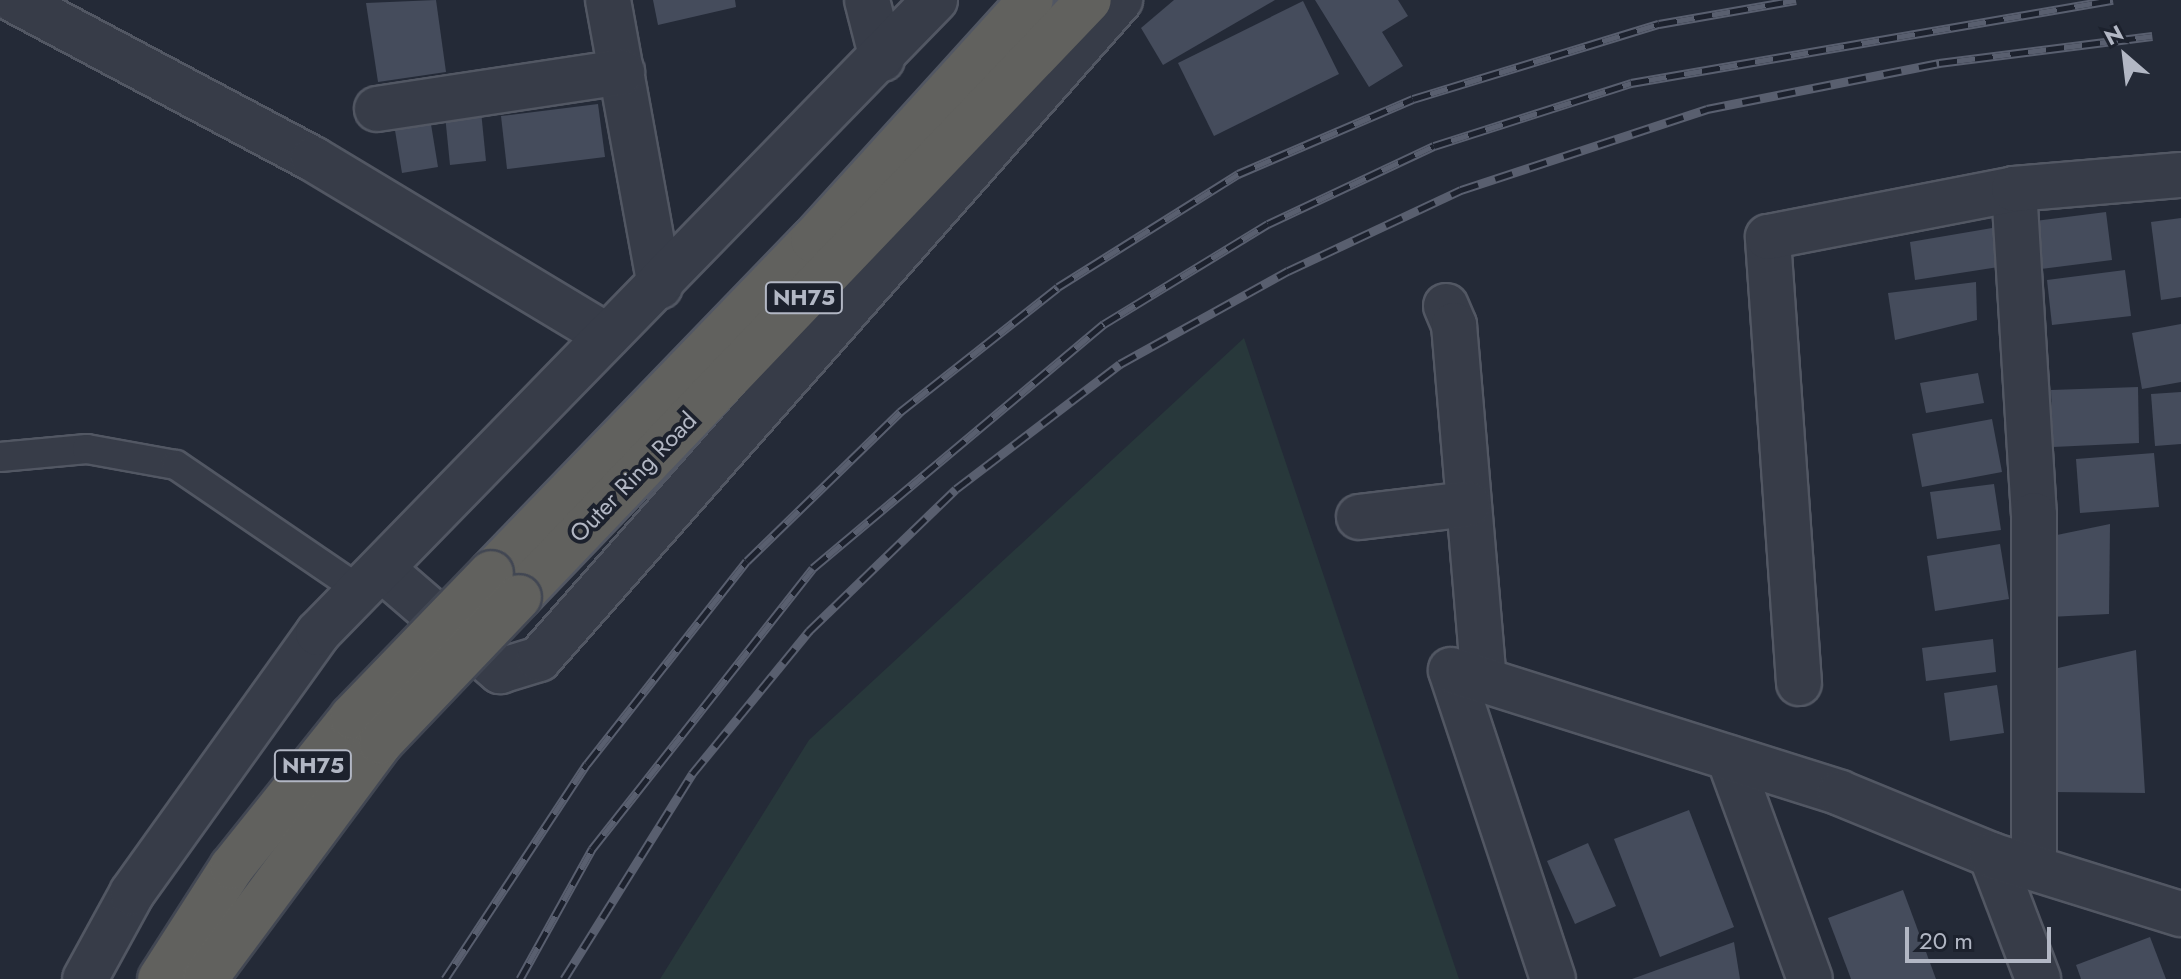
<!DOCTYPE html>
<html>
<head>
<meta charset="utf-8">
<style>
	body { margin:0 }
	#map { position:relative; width:2181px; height:979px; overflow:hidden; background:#242a37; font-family:Jost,sans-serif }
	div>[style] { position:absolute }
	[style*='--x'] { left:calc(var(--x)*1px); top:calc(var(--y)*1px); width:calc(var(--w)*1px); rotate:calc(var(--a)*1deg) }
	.green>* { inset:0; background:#28383b }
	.building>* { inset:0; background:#454c5c }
	.roads { filter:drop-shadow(2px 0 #525763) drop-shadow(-2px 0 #525763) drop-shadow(0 2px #525763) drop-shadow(0 -2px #525763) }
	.service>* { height:28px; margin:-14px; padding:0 14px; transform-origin:14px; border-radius:14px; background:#373c48 }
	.minor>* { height:44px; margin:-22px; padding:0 22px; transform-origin:22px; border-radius:22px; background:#373c48 }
	.tertiary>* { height:44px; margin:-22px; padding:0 22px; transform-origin:22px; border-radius:22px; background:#373c48 }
	.trunk>* { height:44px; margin:-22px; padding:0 22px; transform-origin:22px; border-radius:22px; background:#61615e }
	.rail>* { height:9px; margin-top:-4.5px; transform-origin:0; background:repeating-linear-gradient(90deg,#1c212d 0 18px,#595f6f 0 36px); box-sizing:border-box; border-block:2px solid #595f6f }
	.bridges { filter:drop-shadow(2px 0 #424753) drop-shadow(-2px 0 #424753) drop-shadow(0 2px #424753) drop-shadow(0 -2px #424753) }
	.trunk-bridge>* { height:44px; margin:-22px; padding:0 22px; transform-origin:22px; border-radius:22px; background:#61615e }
	span { translate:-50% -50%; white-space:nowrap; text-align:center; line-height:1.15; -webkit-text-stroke:8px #1c212d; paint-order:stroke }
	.shield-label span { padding:2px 6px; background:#1c212d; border:2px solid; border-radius:6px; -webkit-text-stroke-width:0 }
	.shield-label { font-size:22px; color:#b2b7c4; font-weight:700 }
	.street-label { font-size:24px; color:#b2b7c4 }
	.north { position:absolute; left:2085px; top:16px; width:80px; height:80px; -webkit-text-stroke:6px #1c212d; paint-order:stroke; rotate:332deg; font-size:22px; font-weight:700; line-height:32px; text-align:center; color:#b2b7c4 }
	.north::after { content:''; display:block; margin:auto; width:28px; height:36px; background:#b2b7c4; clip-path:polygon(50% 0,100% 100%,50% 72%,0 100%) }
	.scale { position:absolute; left:1905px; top:927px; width:146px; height:36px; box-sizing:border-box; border:4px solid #b2b7c4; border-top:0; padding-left:10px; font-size:24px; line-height:28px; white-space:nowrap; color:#b2b7c4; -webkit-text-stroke:6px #1c212d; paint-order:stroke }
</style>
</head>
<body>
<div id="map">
	<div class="green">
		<div style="clip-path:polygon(1244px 338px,1459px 979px,660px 979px,809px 740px)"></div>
	</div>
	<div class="building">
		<div style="clip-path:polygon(436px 0,446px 72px,378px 82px,366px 3px)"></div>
		<div style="clip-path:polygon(653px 0,735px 0,736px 7px,658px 25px)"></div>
		<div style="clip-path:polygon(1174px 0,1275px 0,1163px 65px,1141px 28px)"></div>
		<div style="clip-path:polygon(1315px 0,1398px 0,1408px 16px,1382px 32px,1403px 66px,1369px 87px)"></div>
		<div style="clip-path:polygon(1303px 1px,1339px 74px,1214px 136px,1178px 63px)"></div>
		<div style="clip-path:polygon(598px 104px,605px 157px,507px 169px,501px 116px)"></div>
		<div style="clip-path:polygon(428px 106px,438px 167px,402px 173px,392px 112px)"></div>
		<div style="clip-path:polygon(481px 111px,486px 161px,450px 165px,445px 115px)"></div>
		<div style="clip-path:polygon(2106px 212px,2112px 260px,2041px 269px,2035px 221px)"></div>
		<div style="clip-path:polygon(2181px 218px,2181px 297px,2161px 300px,2151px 222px)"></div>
		<div style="clip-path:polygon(1998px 227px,2005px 266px,1915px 280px,1910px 242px)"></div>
		<div style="clip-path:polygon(2125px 270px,2131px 316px,2052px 325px,2047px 280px)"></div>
		<div style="clip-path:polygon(1976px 282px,1977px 320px,1895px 340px,1888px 293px)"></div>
		<div style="clip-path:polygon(2181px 324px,2181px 382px,2142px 389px,2132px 333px)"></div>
		<div style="clip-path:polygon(1978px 373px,1984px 403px,1926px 413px,1920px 383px)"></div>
		<div style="clip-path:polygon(2138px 387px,2139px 443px,2053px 447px,2051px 390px)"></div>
		<div style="clip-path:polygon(2181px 392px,2181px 444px,2155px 446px,2151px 394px)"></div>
		<div style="clip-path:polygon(1992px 419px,2002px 472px,1922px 487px,1912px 434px)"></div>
		<div style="clip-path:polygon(2154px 453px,2159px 507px,2080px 513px,2076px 459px)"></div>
		<div style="clip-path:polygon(1994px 484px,2001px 530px,1937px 539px,1930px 492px)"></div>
		<div style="clip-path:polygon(2110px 524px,2109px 614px,2049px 617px,2052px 536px)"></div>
		<div style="clip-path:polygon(2000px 544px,2009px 599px,1935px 611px,1927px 556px)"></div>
		<div style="clip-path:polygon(1993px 639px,1996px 672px,1926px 681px,1922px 648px)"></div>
		<div style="clip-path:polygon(2136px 650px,2145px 793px,2053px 792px,2045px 671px)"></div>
		<div style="clip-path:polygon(1997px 685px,2004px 733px,1950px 741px,1944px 693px)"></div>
		<div style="clip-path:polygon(1689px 810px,1734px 927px,1660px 957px,1614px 839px)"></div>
		<div style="clip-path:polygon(1588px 843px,1616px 906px,1575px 924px,1547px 861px)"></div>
		<div style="clip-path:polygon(1903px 890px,1936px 979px,1851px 979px,1828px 918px)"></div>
		<div style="clip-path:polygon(2150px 937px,2166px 979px,2081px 979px,2076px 965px)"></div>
		<div style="clip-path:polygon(1734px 942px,1740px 979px,1632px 979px)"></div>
	</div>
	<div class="roads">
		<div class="service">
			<div style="--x:0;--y:457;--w:87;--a:-5.3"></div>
			<div style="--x:87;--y:449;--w:90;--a:10.2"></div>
			<div style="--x:176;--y:465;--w:225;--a:34.3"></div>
		</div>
		<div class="minor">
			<div style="--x:14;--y:0;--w:339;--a:28"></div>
			<div style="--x:313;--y:159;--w:343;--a:31"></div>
			<div style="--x:608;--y:0;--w:291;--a:79.7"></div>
			<div style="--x:867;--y:0;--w:61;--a:75.7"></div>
			<div style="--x:377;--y:109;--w:248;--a:-8.6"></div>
			<div style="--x:2014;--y:189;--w:327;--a:86.5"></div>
			<div style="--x:2034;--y:515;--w:353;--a:90"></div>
			<div style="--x:1446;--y:306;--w:21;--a:67"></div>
			<div style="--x:1454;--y:325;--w:356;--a:85.2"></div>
			<div style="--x:1359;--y:517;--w:110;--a:-6.8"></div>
			<div style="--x:1799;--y:683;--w:447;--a:-94"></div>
			<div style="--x:1768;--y:237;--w:251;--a:-11"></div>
			<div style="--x:2014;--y:189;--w:168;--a:-4.8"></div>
			<div style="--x:1729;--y:758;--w:235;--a:69.9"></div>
			<div style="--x:1991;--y:855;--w:133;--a:69.2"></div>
			<div style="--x:1553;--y:979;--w:325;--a:-108.3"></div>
			<div style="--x:1451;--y:670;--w:408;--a:17.5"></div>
			<div style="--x:1840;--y:793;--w:163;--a:22.3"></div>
			<div style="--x:1991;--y:855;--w:199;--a:17.3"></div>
		</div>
		<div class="tertiary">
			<div style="--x:383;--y:570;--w:155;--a:40.8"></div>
			<div style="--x:500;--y:671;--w:41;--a:-17.1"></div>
			<div style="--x:539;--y:659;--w:879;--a:-48.6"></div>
			<div style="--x:85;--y:979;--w:98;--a:-61.3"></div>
			<div style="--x:132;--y:893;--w:320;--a:-54.4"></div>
			<div style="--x:318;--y:633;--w:884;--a:-45.73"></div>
		</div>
		<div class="trunk">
			<div style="--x:491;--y:573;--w:463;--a:-46"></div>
			<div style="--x:813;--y:240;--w:324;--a:-47.8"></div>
			<div style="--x:519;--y:597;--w:825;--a:-46.33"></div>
		</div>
	</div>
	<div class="rail">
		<div style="--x:445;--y:979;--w:258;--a:-56.6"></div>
		<div style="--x:587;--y:764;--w:258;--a:-51.8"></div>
		<div style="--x:747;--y:561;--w:214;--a:-44.2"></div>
		<div style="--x:900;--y:412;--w:201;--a:-38.3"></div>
		<div style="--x:1058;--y:287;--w:213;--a:-32.1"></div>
		<div style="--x:1238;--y:174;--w:190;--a:-23.2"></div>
		<div style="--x:1413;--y:99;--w:257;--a:-17"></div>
		<div style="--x:1659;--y:24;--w:139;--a:-9.9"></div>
		<div style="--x:520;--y:979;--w:149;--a:-61"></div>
		<div style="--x:592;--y:849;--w:357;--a:-51.8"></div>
		<div style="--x:813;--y:568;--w:380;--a:-40"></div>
		<div style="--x:1104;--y:324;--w:192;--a:-31.4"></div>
		<div style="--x:1268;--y:224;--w:183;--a:-25.2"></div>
		<div style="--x:1434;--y:146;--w:207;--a:-17.7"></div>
		<div style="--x:1631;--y:83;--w:489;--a:-9.8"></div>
		<div style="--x:564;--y:979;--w:242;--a:-58"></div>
		<div style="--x:692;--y:774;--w:185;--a:-50.7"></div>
		<div style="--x:809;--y:631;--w:204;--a:-44"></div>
		<div style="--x:956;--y:489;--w:206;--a:-37.3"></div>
		<div style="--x:1120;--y:364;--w:192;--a:-29"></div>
		<div style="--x:1288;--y:271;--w:191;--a:-25.1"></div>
		<div style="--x:1461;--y:190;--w:259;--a:-18.2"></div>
		<div style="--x:1707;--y:109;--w:237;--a:-11.2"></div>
		<div style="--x:1939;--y:63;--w:215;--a:-7.2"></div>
	</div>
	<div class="bridges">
		<div class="trunk-bridge">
			<div style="--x:160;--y:979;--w:133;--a:-57.3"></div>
			<div style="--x:232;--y:867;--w:192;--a:-51.3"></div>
			<div style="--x:352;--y:717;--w:200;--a:-46"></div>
			<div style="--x:205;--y:979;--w:295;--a:-53.4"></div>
			<div style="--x:381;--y:742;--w:200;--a:-46.4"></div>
		</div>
	</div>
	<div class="shield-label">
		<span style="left:804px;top:298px">NH75</span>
		<span style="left:313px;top:766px">NH75</span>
	</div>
	<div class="street-label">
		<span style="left:633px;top:477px;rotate:-46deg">Outer Ring Road</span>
	</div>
	<div class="north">N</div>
	<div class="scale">20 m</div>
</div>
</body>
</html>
